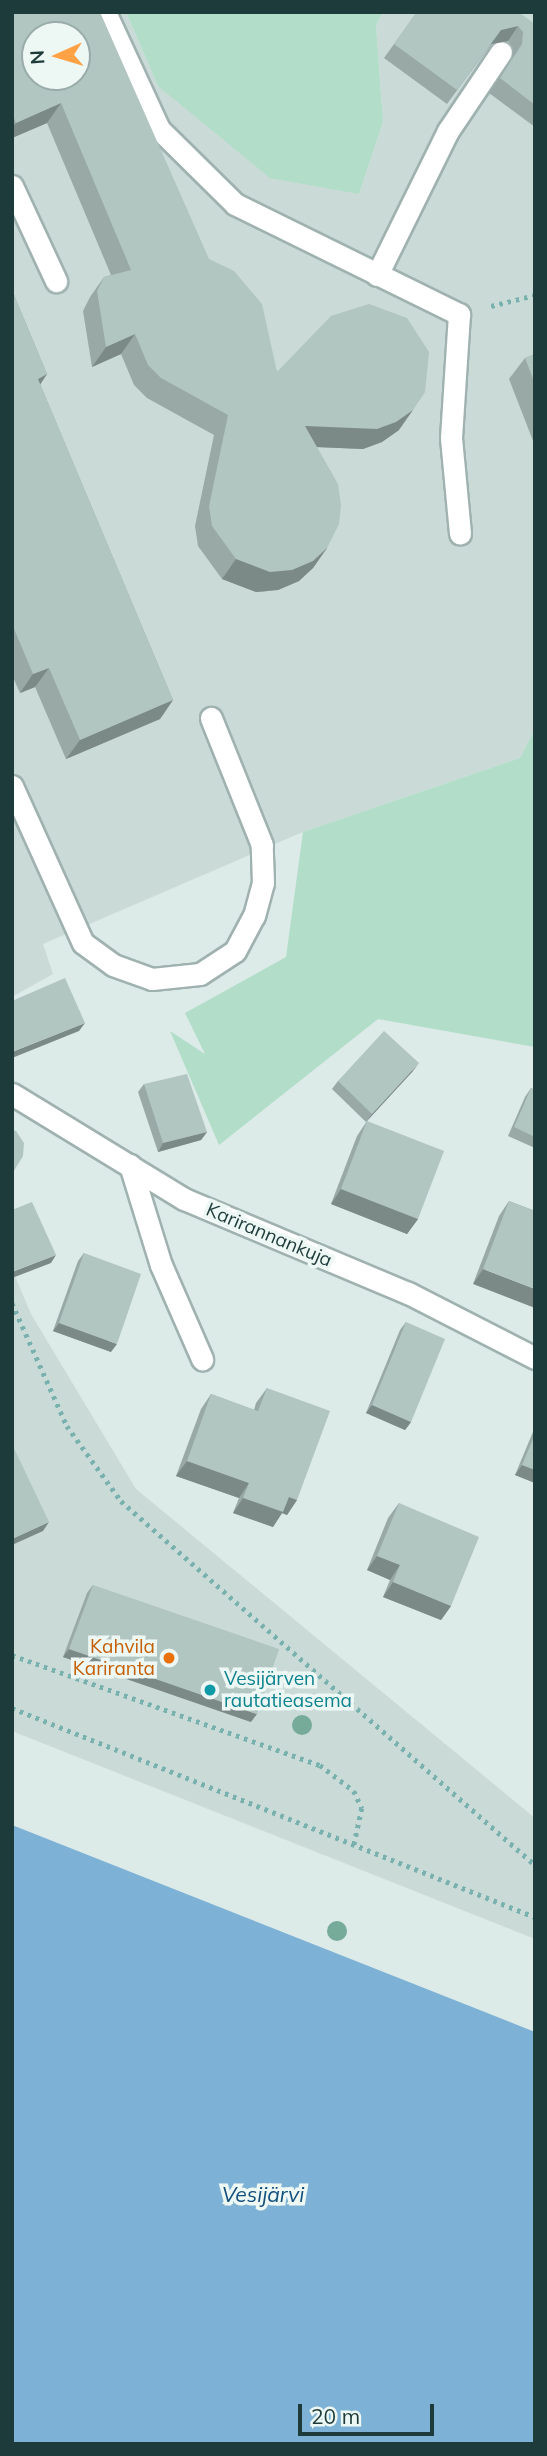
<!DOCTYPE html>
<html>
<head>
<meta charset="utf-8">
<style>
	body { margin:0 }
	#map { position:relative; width:547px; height:2456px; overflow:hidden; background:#dceae8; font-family:Mulish,sans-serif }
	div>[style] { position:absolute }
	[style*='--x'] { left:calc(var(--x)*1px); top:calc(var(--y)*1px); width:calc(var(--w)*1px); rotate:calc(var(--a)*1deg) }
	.built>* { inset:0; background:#cadad7 }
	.green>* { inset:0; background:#b2dec9 }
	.water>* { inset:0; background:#7db2d6 }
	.path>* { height:4.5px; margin-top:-2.25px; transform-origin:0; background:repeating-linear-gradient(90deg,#79b1ae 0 3.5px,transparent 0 8.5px) }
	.roads { filter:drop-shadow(2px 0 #9fb2b0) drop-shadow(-2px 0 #9fb2b0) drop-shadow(0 2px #9fb2b0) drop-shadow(0 -2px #9fb2b0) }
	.lane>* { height:21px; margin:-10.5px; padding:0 10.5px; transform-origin:10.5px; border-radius:10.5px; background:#fff }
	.street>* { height:21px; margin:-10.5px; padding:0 10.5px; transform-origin:10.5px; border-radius:10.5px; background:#fff }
	.trees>* { width:20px; height:20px; margin:-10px; border-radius:50%; background:#76aa99 }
	.wall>* { inset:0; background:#98a9a6 }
	.shaded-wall>* { inset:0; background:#7c8a87 }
	.building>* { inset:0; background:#b1c5c1 }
	.dots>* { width:19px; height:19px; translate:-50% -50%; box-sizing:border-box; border:4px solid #edf7f4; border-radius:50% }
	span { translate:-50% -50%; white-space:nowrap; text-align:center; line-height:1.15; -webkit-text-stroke:7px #edf7f4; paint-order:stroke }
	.street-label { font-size:19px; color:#1d3b3a }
	.food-label { font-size:19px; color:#c56008 }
	.right { translate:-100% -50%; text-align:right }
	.culture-label { font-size:19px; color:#0d838f }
	.left { translate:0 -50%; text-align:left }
	.water-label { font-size:21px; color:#124f7c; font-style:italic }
	.frame { position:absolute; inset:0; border:14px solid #1d3b3a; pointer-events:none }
	.north { position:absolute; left:21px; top:21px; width:70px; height:70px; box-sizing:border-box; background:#edf7f4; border:2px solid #9aacaa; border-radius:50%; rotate:266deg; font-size:19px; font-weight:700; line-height:28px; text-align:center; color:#1d3b3a }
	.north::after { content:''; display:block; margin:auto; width:24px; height:32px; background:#ffa245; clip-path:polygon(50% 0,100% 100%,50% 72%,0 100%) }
	.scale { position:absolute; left:298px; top:2404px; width:136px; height:32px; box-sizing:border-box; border:4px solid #1d3b3a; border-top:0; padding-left:9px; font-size:21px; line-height:24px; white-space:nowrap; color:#1d3b3a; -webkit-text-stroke:5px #edf7f4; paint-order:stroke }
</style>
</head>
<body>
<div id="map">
	<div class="built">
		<div style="clip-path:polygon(evenodd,12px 12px,126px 12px,158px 86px,359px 194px,383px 122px,376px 25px,383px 12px,535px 12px,535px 729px,520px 758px,303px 832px,43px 944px,53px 974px,12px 997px,12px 12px,35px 35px,77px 35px,77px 77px,35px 77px,35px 35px)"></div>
		<div style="clip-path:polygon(12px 1269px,31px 1314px,136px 1489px,535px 1818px,535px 1939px,12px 1731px)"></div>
	</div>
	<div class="green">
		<div style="clip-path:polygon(126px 12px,383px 12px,376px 25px,383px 122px,359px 194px,270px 178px,158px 86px)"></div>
		<div style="clip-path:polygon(535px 729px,535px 1047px,378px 1019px,219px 1145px,170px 1031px,205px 1054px,185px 1013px,286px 957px,303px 832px,520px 758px)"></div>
	</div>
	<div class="water">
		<div style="clip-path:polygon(12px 1825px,535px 2032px,535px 2444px,12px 2444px)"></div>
	</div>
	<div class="path">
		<div style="--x:491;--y:306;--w:45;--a:-14"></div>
		<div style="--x:12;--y:1303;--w:135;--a:65.9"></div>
		<div style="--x:67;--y:1426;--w:92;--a:54.2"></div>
		<div style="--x:121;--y:1501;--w:551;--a:41.32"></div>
		<div style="--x:12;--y:1655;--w:327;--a:19.7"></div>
		<div style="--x:320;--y:1765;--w:43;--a:37.4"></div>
		<div style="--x:354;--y:1791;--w:19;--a:65"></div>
		<div style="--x:362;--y:1808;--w:40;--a:102"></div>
		<div style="--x:12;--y:1708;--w:563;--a:21.78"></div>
	</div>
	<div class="roads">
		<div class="lane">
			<div style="--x:105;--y:12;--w:129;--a:65.2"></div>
			<div style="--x:159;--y:129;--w:107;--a:44.6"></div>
			<div style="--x:235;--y:204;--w:250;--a:26.2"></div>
			<div style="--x:459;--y:314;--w:124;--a:93.7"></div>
			<div style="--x:451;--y:438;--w:96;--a:84.6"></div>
			<div style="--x:12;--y:186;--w:105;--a:65.1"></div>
			<div style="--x:377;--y:275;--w:161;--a:-63.8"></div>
			<div style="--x:448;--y:131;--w:95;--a:-56.1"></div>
			<div style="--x:12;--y:786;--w:172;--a:65.7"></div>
			<div style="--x:83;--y:943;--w:37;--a:36"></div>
			<div style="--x:113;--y:965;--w:41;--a:19.7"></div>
			<div style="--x:152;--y:979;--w:48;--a:-5.9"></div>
			<div style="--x:200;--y:974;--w:42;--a:-33.3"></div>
			<div style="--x:235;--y:951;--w:40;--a:-62"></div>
			<div style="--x:254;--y:916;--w:34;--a:-75"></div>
			<div style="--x:263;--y:883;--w:38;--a:-92"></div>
			<div style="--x:262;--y:845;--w:137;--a:-111.9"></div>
			<div style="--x:130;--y:1165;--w:105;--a:72.8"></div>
			<div style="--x:161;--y:1265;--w:103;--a:66.4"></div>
		</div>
		<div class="street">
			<div style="--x:12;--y:1094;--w:202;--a:31.4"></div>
			<div style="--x:184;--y:1199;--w:243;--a:22.8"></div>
			<div style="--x:408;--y:1293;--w:143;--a:27.1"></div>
		</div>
	</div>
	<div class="trees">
		<div style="left:302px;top:1725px"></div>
		<div style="left:337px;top:1931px"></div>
	</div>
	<div class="wall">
		<div style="clip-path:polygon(12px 12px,209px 259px,277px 372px,399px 430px,382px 442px,363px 449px,317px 447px,327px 548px,313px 568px,299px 581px,278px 590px,256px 592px,222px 579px,198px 546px,195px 526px,214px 435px,147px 398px,134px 385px,121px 354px,92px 367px,83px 311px,90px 297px,104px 277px,111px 275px,47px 123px,12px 138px)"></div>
		<div style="clip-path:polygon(417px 12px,535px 24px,535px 127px,489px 93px,512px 59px,513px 47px,508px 41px,491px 44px,447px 104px,384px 58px)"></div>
		<div style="clip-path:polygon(12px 290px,47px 374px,40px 384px,173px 700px,160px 719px,66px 759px,35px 687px,20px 693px,12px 675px)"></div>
		<div style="clip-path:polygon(535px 354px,535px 446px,509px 379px,525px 358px)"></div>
		<div style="clip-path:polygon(413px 1071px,366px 1122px,332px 1089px,338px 1081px)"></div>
		<div style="clip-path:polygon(144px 1084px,207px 1132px,201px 1140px,158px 1152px,138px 1092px)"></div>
		<div style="clip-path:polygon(531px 1088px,535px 1090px,535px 1148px,508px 1136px,525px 1097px)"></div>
		<div style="clip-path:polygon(367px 1121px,418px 1219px,407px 1234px,331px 1204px,357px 1136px)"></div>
		<div style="clip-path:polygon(509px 1201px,535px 1211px,473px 1284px,499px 1216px)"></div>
		<div style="clip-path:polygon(84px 1253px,111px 1352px,53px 1331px,78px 1261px)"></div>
		<div style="clip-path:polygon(406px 1322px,411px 1422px,405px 1430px,366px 1413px,400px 1330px)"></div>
		<div style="clip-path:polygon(267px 1388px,297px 1500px,287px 1515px,282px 1513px,273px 1527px,233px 1513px,239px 1498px,176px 1476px,201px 1409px,211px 1394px,254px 1410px,256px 1403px)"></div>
		<div style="clip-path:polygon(535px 1427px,535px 1483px,515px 1475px)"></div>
		<div style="clip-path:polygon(399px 1503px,451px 1606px,441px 1620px,383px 1597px,390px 1580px,367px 1570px,388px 1518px)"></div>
		<div style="clip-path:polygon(93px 1585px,251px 1722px,63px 1657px,87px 1593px)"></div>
	</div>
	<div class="shaded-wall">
		<div style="clip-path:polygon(518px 26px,508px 41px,491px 44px,447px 104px,501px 30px)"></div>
		<div style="clip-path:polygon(61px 103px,47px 123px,12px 138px,12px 128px,16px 123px)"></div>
		<div style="clip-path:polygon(135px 334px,121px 354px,92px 367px,106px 347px)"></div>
		<div style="clip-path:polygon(47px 374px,34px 394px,38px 379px)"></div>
		<div style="clip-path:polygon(413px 410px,399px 430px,382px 442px,363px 449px,291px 446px,305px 426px)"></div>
		<div style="clip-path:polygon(327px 548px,313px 568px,299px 581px,278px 590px,256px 592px,222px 579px,236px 559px)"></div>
		<div style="clip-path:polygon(49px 668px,35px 687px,20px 693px,33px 674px)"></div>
		<div style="clip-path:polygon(173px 700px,160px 719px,66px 759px,80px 740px)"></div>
		<div style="clip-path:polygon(85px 1023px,79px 1031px,12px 1058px,12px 1052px)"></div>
		<div style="clip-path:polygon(419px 1063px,413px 1071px,366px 1122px,372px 1114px)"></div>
		<div style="clip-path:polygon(207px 1132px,201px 1140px,158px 1152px,163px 1143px)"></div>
		<div style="clip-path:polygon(341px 1189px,418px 1219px,407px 1234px,331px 1204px)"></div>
		<div style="clip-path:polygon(56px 1255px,51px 1263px,12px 1278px,12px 1272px)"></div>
		<div style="clip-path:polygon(483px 1269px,535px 1289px,535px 1308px,473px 1284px)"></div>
		<div style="clip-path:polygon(59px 1323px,117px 1344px,111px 1352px,53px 1331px)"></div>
		<div style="clip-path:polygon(372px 1405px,411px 1422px,405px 1430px,366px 1413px)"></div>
		<div style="clip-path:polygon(187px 1461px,249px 1483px,239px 1498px,176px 1476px)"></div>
		<div style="clip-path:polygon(522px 1465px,535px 1470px,535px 1483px,515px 1475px)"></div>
		<div style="clip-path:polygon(289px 1497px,297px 1500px,287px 1515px,282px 1513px,273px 1527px,233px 1513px,243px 1498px)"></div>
		<div style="clip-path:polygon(49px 1522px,43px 1531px,12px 1545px,12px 1539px)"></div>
		<div style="clip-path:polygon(377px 1556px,400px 1565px,390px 1580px,367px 1570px)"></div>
		<div style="clip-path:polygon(393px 1582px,451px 1606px,441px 1620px,383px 1597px)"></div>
		<div style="clip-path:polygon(69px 1649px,257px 1714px,251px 1722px,63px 1657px)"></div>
	</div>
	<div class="building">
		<div style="clip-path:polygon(evenodd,12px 12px,100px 12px,209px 259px,234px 271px,262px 304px,277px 372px,331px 316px,369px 304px,407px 318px,429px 352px,425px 392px,413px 410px,396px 422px,377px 429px,305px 426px,338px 484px,341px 505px,339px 524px,327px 548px,313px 561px,292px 570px,270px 572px,236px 559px,212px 526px,209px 506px,228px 415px,161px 378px,148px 365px,135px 334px,106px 347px,97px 291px,104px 277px,131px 270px,61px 103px,16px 123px,12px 114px,12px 12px,35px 35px,77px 35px,77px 77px,35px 77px,35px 35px)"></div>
		<div style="clip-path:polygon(417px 12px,518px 12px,535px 24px,535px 105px,500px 78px,522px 44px,523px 32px,518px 26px,501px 30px,457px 90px,394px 44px)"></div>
		<div style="clip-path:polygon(12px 290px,47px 374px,38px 379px,173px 700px,80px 740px,49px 668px,33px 674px,12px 624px)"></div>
		<div style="clip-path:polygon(535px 354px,535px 384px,525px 358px)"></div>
		<div style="clip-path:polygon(65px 978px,85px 1023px,12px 1052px,12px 1001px)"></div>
		<div style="clip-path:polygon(384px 1031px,419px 1063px,372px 1114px,338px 1081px)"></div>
		<div style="clip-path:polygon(187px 1074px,207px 1132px,163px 1143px,144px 1084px)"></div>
		<div style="clip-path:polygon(531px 1088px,535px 1090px,535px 1137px,514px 1127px)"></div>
		<div style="clip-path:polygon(367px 1121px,444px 1151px,418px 1219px,341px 1189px)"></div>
		<div style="clip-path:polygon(12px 1130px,16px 1131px,24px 1143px,23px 1156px,12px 1174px)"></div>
		<div style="clip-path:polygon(509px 1201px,535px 1211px,535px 1289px,483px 1269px)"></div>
		<div style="clip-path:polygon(32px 1202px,56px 1255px,12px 1272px,12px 1210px)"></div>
		<div style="clip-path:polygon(84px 1253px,141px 1274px,117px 1344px,59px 1323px)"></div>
		<div style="clip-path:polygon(406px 1322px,445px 1339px,411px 1422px,372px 1405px)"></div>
		<div style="clip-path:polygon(267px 1388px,330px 1411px,297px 1500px,289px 1497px,283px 1512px,243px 1498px,249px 1483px,187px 1461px,211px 1394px,258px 1411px)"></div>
		<div style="clip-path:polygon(535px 1434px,535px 1470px,522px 1465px)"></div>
		<div style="clip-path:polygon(12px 1444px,49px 1522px,12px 1539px)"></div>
		<div style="clip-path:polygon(399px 1503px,479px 1537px,451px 1606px,393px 1582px,400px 1565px,377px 1556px)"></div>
		<div style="clip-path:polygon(93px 1585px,279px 1649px,257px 1714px,69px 1649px)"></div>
	</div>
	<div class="dots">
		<div style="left:169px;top:1658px;background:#e8710a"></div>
		<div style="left:210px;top:1690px;background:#0f9aa8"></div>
	</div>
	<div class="street-label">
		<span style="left:269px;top:1235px;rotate:23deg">Karirannankuja</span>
	</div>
	<div class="food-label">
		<span class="right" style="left:155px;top:1658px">Kahvila<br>Kariranta</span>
	</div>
	<div class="culture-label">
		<span class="left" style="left:224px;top:1690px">Vesijärven<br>rautatieasema</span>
	</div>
	<div class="water-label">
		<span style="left:263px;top:2194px">Vesijärvi</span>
	</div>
	<div class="frame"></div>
	<div class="north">N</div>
	<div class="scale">20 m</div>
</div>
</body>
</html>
